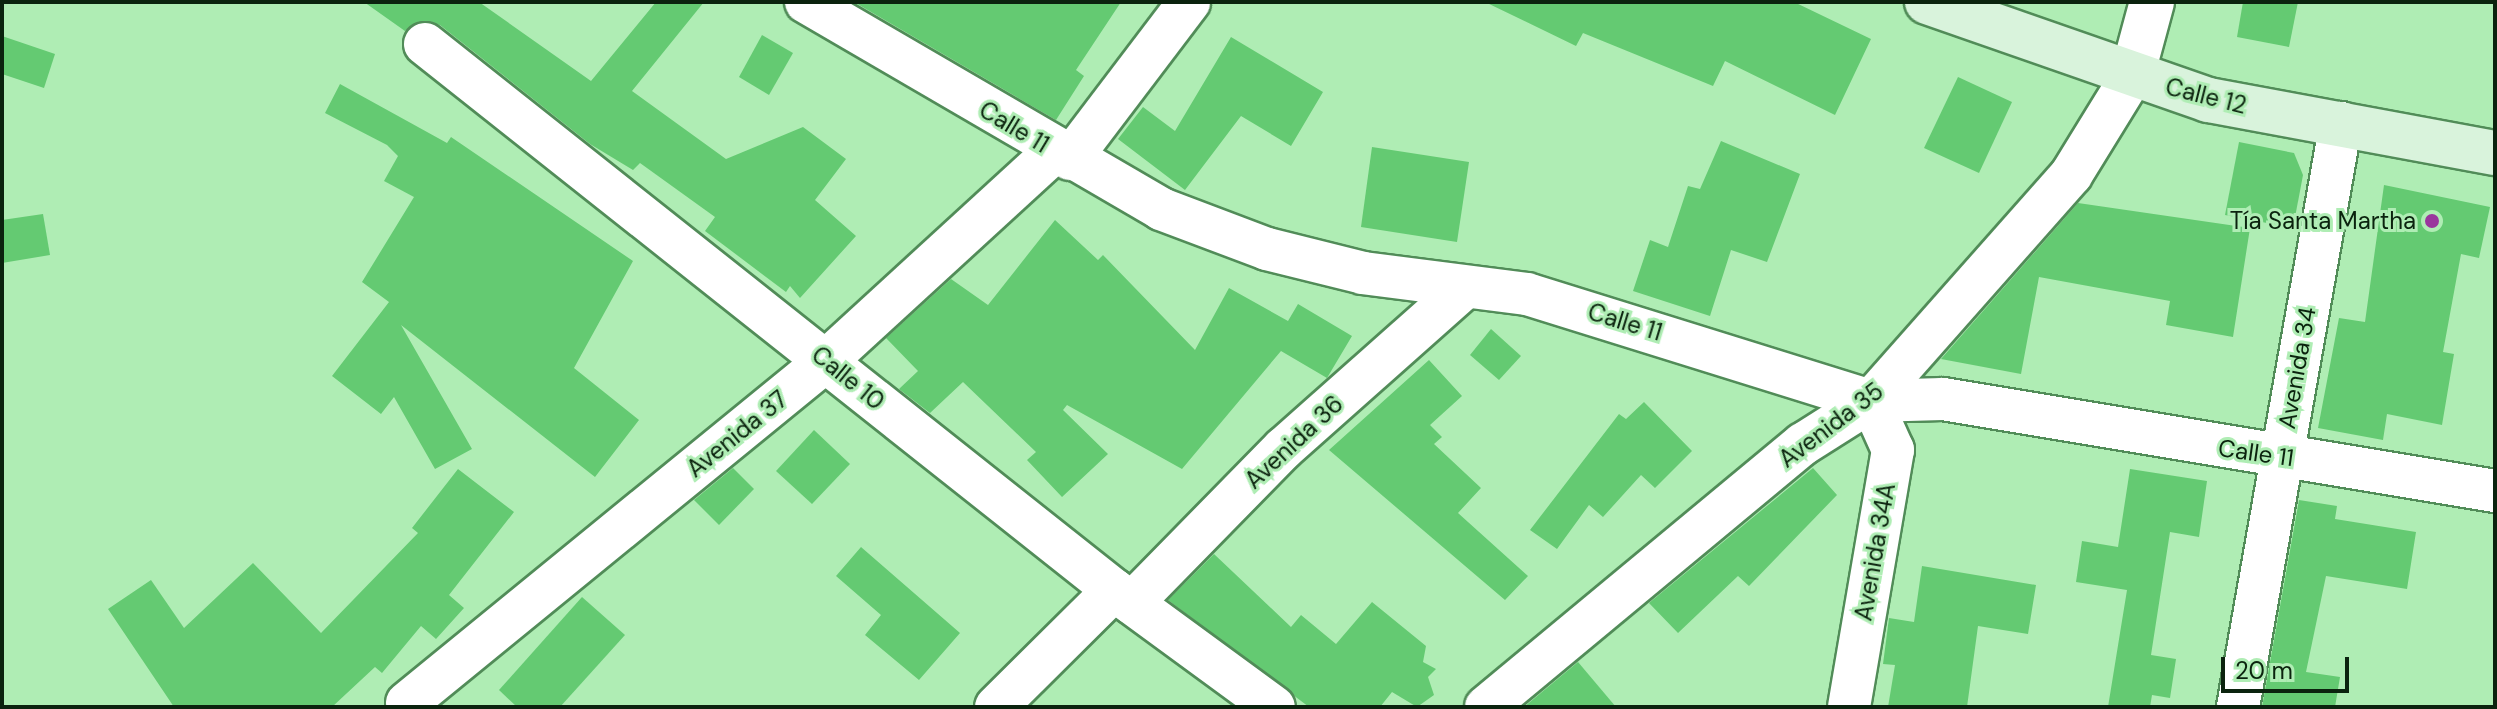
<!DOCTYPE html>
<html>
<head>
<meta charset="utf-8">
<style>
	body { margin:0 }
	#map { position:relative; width:2497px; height:709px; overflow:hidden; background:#afedb4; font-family:"DM Sans",sans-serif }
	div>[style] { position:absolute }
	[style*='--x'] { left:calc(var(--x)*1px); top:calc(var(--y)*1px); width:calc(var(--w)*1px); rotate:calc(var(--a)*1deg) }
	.building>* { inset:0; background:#64ca72 }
	.roads { filter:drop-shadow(2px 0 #518c58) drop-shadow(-2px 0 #518c58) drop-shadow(0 2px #518c58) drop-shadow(0 -2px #518c58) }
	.minor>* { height:42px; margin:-21px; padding:0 21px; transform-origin:21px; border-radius:21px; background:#fff }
	.tertiary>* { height:44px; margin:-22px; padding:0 22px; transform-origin:22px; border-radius:22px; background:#fff }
	.secondary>* { height:44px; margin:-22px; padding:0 22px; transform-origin:22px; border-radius:22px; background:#d9f3dc }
	.dots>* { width:22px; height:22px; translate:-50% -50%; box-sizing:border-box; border:4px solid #afedb4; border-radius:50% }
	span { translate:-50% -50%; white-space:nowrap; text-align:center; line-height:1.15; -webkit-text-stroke:6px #afedb4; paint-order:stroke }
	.street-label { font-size:24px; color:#0b230e }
	.poi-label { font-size:24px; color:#0b230e }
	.right { translate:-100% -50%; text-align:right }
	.frame { position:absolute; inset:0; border:4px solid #0b230e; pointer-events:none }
	.scale { position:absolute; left:2221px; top:657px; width:128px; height:36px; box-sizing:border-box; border:4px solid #0b230e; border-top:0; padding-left:10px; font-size:24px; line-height:28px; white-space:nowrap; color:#0b230e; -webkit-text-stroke:6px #afedb4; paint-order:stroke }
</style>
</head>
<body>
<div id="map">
	<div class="building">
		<div style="clip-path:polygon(364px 2px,479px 2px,591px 81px,656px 2px,704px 2px,632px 91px,726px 159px,803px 127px,846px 159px,815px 200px,856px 236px,800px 298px,790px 286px,786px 292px,705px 231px,715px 217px,640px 163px,633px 170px,590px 144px,440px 25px,417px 22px,405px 31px)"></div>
		<div style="clip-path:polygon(854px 2px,1121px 2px,1076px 70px,1084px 76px,1056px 120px)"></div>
		<div style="clip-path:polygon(1485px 2px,1794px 2px,1871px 39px,1835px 115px,1725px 61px,1713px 86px,1583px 33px,1576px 46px)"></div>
		<div style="clip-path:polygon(2243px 2px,2298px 2px,2289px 47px,2237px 37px)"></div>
		<div style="clip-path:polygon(762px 35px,793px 53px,769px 95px,739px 77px)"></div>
		<div style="clip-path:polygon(2px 36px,55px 54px,44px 88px,2px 74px)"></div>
		<div style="clip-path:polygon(1231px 37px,1323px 92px,1291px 146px,1241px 116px,1185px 190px,1118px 139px,1143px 107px,1175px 131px)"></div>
		<div style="clip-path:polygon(1958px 77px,2012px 102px,1979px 173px,1924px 148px)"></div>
		<div style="clip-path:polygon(340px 84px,447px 143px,451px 137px,633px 261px,574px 368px,639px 420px,595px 477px,401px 325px,472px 449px,435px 469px,394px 397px,381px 414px,332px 376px,389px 302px,362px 282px,414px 197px,384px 181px,398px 156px,387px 145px,325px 113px)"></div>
		<div style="clip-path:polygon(1721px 141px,1800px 174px,1767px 262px,1731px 250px,1710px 316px,1633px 291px,1650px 240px,1668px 247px,1688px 186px,1700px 189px)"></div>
		<div style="clip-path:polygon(2239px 142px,2294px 153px,2303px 175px,2293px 228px,2225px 215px)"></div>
		<div style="clip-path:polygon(1372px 147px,1469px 162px,1457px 242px,1361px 227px)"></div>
		<div style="clip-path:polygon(2384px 185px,2490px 207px,2479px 258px,2461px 254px,2443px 352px,2454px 354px,2442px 425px,2387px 414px,2383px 440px,2318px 428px,2339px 318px,2365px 322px)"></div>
		<div style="clip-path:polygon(2078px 203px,2250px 228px,2233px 337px,2166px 325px,2170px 301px,2039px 277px,2021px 374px,1941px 359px)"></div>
		<div style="clip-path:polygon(43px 214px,50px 255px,2px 263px,2px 220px)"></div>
		<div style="clip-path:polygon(1055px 220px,1098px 260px,1103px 255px,1195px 350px,1229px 288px,1288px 321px,1298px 304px,1352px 336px,1327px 378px,1281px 351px,1182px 469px,1067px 405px,1063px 410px,1108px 454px,1062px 497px,1027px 460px,1036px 452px,963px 382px,930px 413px,899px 389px,918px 371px,886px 338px,951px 279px,988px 305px)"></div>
		<div style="clip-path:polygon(1491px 329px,1521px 356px,1499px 380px,1470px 355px)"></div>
		<div style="clip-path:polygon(1429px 360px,1462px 396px,1430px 425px,1442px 437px,1434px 444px,1481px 488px,1458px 513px,1528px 576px,1505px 600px,1329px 450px)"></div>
		<div style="clip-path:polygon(1644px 402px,1692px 451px,1655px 488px,1641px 475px,1603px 517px,1589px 505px,1557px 549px,1530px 530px,1619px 414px,1626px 419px)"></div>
		<div style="clip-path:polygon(814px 430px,850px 464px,812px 504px,776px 471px)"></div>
		<div style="clip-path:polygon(733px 468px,754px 489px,719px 525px,694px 500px)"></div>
		<div style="clip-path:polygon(1813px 468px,1837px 495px,1749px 586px,1738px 576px,1678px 633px,1649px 603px)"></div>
		<div style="clip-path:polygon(458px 469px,514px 512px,449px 595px,464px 608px,436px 639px,421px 626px,382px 673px,375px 667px,332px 707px,174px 707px,108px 609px,151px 580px,184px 628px,253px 563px,321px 633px,418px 533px,412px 528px)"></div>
		<div style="clip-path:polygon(2130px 469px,2207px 481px,2199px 537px,2170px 532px,2151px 655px,2176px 659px,2170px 698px,2152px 695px,2150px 707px,2108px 707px,2127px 590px,2076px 582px,2082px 541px,2118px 547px)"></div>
		<div style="clip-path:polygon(2299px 500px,2337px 506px,2335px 519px,2416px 532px,2407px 589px,2326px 576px,2306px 672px,2340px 677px,2335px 707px,2262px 707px)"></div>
		<div style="clip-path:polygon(861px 547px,960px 633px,919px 680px,865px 635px,881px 615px,836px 576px)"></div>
		<div style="clip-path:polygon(1214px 554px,1291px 627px,1301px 615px,1336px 644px,1372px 602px,1426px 646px,1423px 662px,1436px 669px,1428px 677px,1434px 695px,1417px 707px,1392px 692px,1380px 707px,1309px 707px,1168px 600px)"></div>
		<div style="clip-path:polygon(1922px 566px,2036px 585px,2028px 634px,1978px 626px,1967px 707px,1888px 707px,1895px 665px,1883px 664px,1889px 618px,1914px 622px)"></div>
		<div style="clip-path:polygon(582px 597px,625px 635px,560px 707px,517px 707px,499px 690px)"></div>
		<div style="clip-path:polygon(1578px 662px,1616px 707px,1524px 707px)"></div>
	</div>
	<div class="roads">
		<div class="minor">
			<div style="--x:806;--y:2;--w:411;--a:30.2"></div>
			<div style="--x:1161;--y:209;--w:113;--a:20.7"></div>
			<div style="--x:1267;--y:249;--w:99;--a:14"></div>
			<div style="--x:1363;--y:273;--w:165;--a:7.3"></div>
			<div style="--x:1527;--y:294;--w:360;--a:17.3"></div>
			<div style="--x:1871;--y:401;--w:72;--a:-1.6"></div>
			<div style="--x:1943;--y:399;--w:560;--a:9.46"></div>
			<div style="--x:425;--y:44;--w:879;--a:38.4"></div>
			<div style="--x:1114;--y:590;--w:198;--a:36.2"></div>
			<div style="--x:1070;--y:159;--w:197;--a:-52.8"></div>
			<div style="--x:1132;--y:603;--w:217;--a:-45.6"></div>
			<div style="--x:1284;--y:448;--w:239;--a:-41.6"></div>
			<div style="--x:407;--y:703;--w:542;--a:-39.24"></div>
			<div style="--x:827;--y:360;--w:309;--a:-42.5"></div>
			<div style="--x:996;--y:707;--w:166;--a:-44.8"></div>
			<div style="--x:1486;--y:707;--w:412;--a:-39.7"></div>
			<div style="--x:1803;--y:444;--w:80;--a:-32.3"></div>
			<div style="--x:1871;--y:401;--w:302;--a:-48.5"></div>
			<div style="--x:2071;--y:175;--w:116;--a:-58.4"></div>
			<div style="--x:1849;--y:707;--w:261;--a:-80.3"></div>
			<div style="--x:1893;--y:450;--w:54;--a:-114.2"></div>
			<div style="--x:2238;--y:707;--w:593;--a:-80"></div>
		</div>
		<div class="tertiary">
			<div style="--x:2132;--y:76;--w:77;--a:-74.9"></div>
		</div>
		<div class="secondary">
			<div style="--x:1927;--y:2;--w:298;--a:19.2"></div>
			<div style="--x:2208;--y:100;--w:292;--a:10.5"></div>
		</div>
	</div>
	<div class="dots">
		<div style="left:2432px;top:221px;background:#9a369d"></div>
	</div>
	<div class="street-label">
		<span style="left:2206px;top:96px;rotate:14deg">Calle 12</span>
		<span style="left:1014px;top:127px;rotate:31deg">Calle 11</span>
		<span style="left:1625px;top:322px;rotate:17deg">Calle 11</span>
		<span style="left:2297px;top:368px;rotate:-80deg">Avenida 34</span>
		<span style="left:848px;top:378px;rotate:39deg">Calle 10</span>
		<span style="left:1831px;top:425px;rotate:-37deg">Avenida 35</span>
		<span style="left:737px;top:434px;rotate:-39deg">Avenida 37</span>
		<span style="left:1294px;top:442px;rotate:-43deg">Avenida 36</span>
		<span style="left:2256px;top:453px;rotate:8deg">Calle 11</span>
		<span style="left:1875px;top:552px;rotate:-80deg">Avenida 34A</span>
	</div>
	<div class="poi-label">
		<span class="right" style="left:2416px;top:221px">Tía Santa Martha</span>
	</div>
	<div class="frame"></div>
	<div class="scale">20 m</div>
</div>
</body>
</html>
